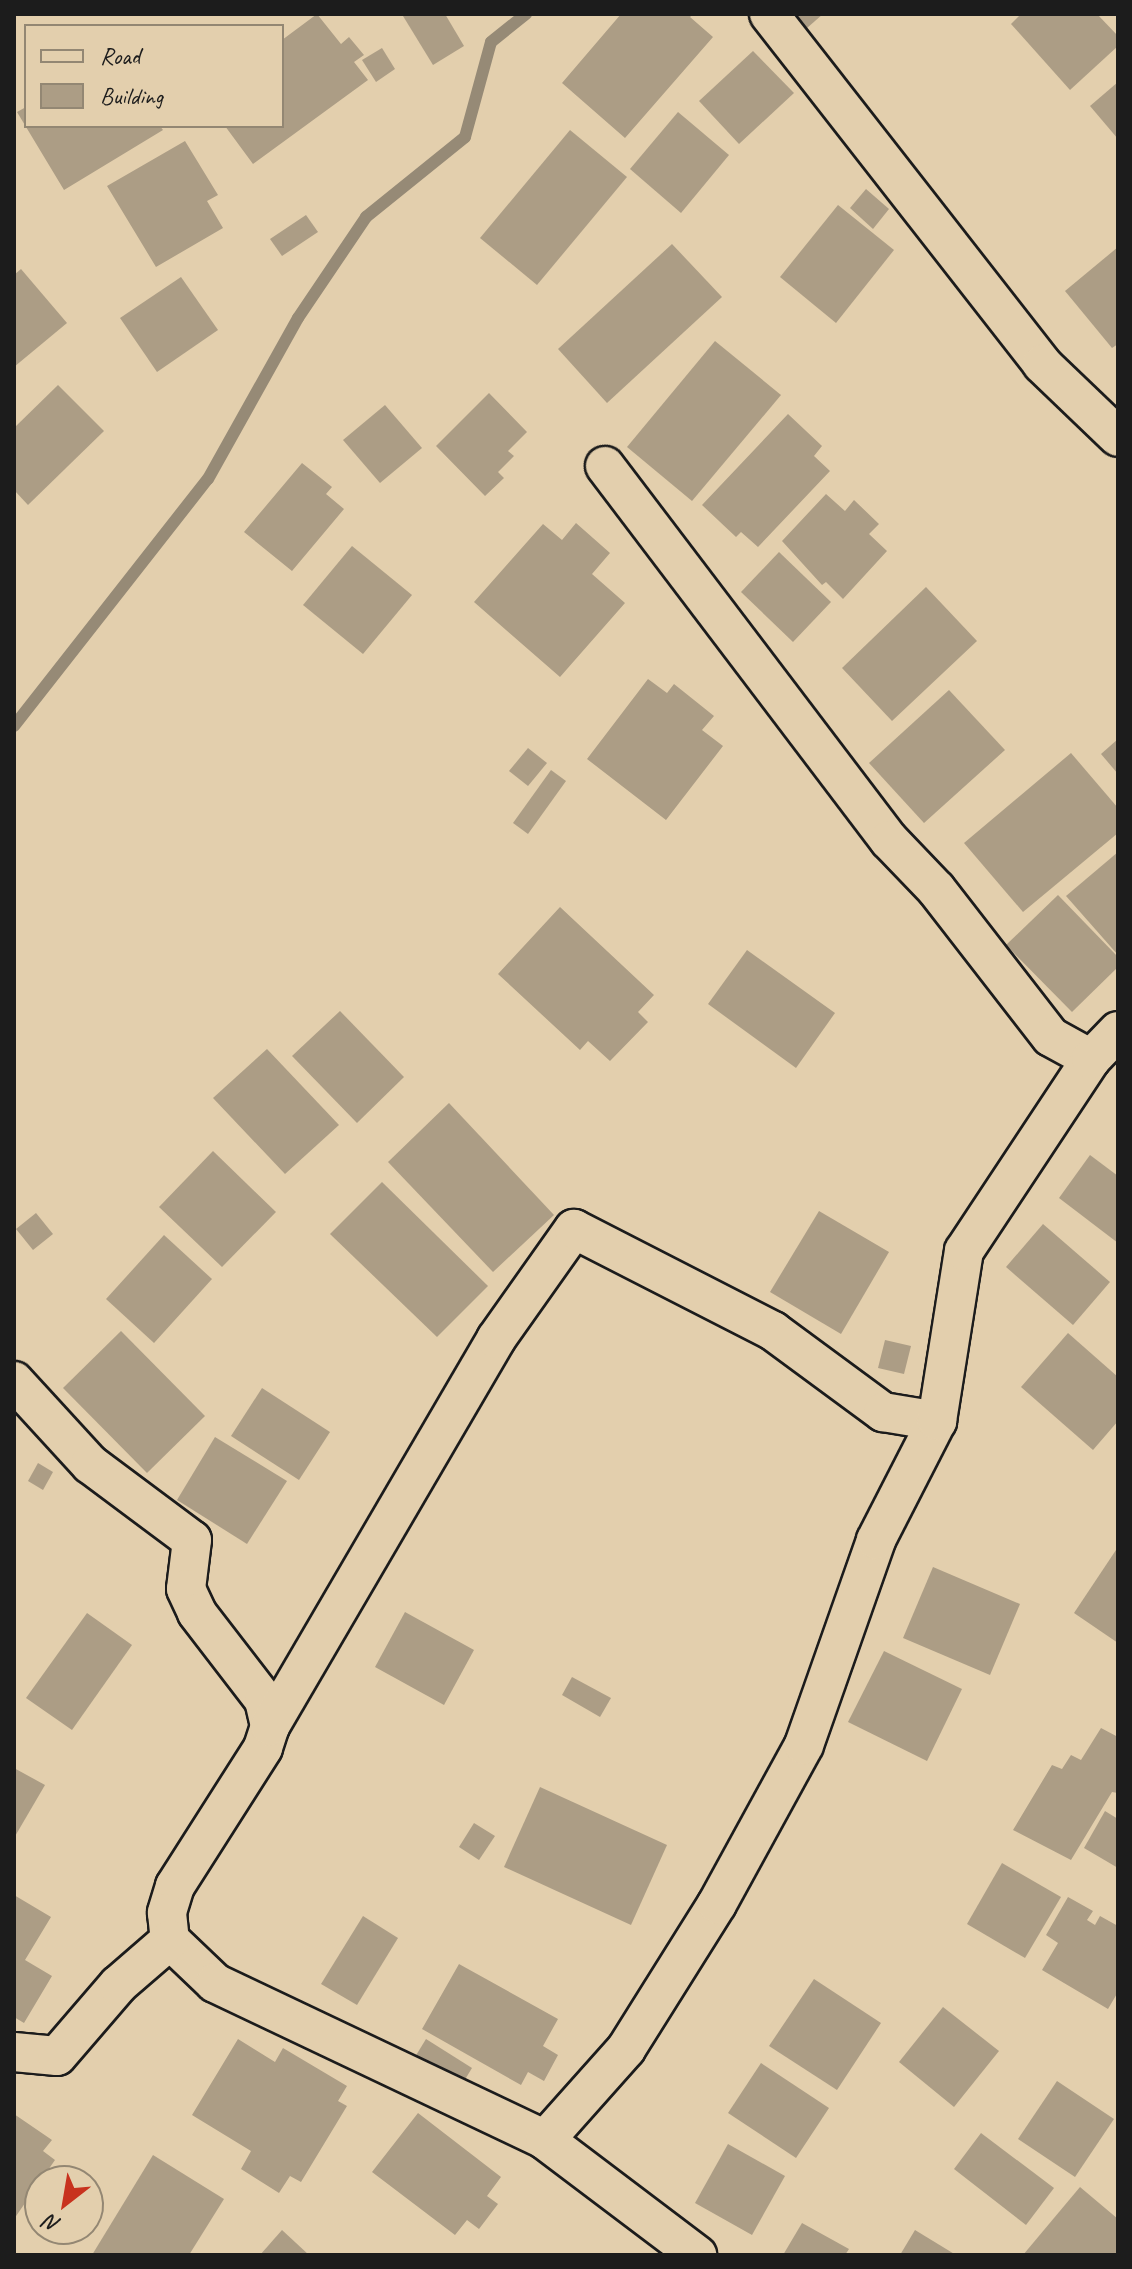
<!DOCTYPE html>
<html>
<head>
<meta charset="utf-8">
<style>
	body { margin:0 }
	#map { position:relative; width:1132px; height:2269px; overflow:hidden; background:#e3cfad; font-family:Caveat,sans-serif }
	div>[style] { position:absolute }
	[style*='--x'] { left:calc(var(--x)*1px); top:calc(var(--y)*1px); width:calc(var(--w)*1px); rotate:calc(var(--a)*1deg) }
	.stream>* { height:12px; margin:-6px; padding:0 6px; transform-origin:6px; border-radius:6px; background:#968a76 }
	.building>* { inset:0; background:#ac9d85 }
	.roads { filter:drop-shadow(2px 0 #1c1c1c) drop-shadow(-2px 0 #1c1c1c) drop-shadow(0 2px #1c1c1c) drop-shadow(0 -2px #1c1c1c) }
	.minor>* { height:38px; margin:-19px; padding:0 19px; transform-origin:19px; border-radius:19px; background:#e3cfad }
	span { translate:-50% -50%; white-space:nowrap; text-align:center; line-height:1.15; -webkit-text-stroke:6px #e3cfad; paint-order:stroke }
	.frame { position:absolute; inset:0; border:16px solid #1c1c1c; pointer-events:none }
	.legend { position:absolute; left:24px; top:24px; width:260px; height:104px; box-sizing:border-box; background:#e3cfad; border:2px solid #938773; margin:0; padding:10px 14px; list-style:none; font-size:24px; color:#1c1c1c }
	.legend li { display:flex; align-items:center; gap:16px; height:40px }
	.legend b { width:40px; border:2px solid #938773 }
	.north { position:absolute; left:24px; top:2165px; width:80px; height:80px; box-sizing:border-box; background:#e3cfad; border:2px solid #938773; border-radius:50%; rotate:211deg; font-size:22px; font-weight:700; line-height:32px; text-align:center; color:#1c1c1c }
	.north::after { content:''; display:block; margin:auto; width:28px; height:36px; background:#c8321e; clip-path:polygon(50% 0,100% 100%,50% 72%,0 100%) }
</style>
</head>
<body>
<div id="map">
	<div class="stream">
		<div style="--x:14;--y:726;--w:314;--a:-51.9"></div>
		<div style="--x:208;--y:479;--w:184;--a:-60.8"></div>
		<div style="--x:298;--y:318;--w:122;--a:-56"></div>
		<div style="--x:366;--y:217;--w:127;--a:-38.9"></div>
		<div style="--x:465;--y:137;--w:98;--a:-74.7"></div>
		<div style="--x:491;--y:42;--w:45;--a:-38.7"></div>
	</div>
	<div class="building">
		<div style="clip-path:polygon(317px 14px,341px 44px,349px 37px,364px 55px,354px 62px,368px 80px,253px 164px,225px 126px,282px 126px,282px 40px)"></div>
		<div style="clip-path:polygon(406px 14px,445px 14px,464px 46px,433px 65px,403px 16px)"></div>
		<div style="clip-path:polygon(621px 14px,693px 14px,690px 17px,713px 37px,625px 138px,562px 83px)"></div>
		<div style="clip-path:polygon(781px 14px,823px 14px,799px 35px)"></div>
		<div style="clip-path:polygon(1021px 14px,1097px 14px,1118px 36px,1118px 46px,1070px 90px,1011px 24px)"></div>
		<div style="clip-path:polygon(382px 48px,395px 69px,376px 82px,362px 60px)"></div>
		<div style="clip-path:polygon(753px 51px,794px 93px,739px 144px,699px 101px)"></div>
		<div style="clip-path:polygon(1118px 82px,1118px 139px,1090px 106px)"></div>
		<div style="clip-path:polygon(26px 107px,26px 126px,160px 126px,163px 130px,64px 190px,17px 112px)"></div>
		<div style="clip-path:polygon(678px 112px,729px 155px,681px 213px,630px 169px)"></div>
		<div style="clip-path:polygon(570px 130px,627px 177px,537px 285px,480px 238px)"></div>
		<div style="clip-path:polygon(185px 141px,218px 195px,207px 201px,223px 228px,156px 267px,107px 186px)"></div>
		<div style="clip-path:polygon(866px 189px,889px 209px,873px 229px,850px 208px)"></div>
		<div style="clip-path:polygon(838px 205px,894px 250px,836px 323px,780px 277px)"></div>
		<div style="clip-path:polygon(306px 215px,318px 232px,282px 256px,270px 239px)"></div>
		<div style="clip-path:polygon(672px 244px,722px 297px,607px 403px,558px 349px)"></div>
		<div style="clip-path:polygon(1118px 247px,1118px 344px,1112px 348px,1065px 291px)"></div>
		<div style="clip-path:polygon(21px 269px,67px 323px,14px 367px,14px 275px)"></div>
		<div style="clip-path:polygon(181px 277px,218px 330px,157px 372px,120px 318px)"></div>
		<div style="clip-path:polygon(715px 341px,781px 395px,692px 501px,627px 447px)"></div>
		<div style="clip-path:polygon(58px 385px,104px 431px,28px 505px,14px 490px,14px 428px)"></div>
		<div style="clip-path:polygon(489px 393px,527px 432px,508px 451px,514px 456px,498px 472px,504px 478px,485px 496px,436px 446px)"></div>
		<div style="clip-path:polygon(385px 405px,422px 448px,380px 483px,343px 440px)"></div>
		<div style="clip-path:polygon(788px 414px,822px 446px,814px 456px,830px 471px,758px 547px,741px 532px,736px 537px,702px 505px)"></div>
		<div style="clip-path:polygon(302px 463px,332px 487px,326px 494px,344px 509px,292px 571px,244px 532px)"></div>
		<div style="clip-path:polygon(826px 494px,845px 511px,854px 500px,879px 524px,869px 534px,887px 551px,843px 599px,826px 582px,822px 585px,782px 541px)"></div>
		<div style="clip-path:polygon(576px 523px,610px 553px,592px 574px,625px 603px,560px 677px,474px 602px,543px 524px,562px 540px)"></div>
		<div style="clip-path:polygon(352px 546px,412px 595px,363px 654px,303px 605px)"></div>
		<div style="clip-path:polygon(779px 552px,831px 602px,793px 642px,741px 592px)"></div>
		<div style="clip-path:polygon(926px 587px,977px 641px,892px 721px,842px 668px)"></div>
		<div style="clip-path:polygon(648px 679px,667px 693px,674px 684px,714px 716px,702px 730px,723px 746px,666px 820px,587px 759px)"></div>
		<div style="clip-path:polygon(949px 690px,1005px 750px,924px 823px,869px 763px)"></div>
		<div style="clip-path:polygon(1118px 739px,1118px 774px,1101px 754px)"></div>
		<div style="clip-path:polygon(528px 748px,547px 763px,528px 786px,509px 771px)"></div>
		<div style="clip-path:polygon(1071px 753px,1118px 808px,1118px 833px,1023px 912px,964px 843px)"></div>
		<div style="clip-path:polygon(551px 770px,566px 781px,528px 834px,513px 823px)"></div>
		<div style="clip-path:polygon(1118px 852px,1118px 955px,1066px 896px)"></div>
		<div style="clip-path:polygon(1058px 895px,1118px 957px,1118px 967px,1072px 1012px,1006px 945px)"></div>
		<div style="clip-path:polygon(560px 907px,654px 995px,638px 1012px,648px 1022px,610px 1061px,588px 1041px,580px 1050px,498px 974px)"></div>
		<div style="clip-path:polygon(747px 950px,835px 1013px,796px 1068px,708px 1004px)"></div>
		<div style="clip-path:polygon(340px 1011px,404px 1077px,357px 1123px,292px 1056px)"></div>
		<div style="clip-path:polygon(267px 1049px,339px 1125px,285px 1174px,213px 1098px)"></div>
		<div style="clip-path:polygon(449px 1103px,554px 1215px,493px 1272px,388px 1162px)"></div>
		<div style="clip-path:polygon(213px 1151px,276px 1212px,222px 1267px,159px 1207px)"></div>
		<div style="clip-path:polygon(1090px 1155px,1118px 1176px,1118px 1243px,1059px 1198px)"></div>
		<div style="clip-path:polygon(382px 1182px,488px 1286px,437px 1337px,330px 1234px)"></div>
		<div style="clip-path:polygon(819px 1211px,889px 1252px,841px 1334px,770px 1292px)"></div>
		<div style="clip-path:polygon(36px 1213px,53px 1234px,33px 1250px,16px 1229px)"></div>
		<div style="clip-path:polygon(1043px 1224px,1110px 1282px,1073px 1325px,1006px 1267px)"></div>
		<div style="clip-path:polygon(164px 1235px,212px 1279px,154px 1343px,106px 1299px)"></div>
		<div style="clip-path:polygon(121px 1331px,205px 1416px,147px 1473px,63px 1388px)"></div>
		<div style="clip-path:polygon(1068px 1333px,1118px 1377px,1118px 1421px,1093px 1450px,1021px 1387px)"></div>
		<div style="clip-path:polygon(885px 1340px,911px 1346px,904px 1374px,878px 1368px)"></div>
		<div style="clip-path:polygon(262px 1388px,330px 1432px,299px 1480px,231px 1436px)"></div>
		<div style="clip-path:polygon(215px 1437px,287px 1481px,247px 1544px,177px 1500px)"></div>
		<div style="clip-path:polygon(38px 1463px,53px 1472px,43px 1490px,28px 1481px)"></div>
		<div style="clip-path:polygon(1118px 1547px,1118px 1643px,1074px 1613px)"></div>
		<div style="clip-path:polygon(933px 1567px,1020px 1604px,990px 1675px,903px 1638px)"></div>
		<div style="clip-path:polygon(405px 1612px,474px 1650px,444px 1705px,375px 1667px)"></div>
		<div style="clip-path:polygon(87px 1613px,132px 1645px,72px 1730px,26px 1698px)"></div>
		<div style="clip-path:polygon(884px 1651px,962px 1689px,927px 1761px,848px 1722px)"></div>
		<div style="clip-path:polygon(572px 1677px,611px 1698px,600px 1717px,562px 1695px)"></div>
		<div style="clip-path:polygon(1101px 1728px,1118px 1737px,1118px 1793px,1112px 1792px,1071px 1860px,1013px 1830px,1052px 1765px,1062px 1769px,1071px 1755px,1081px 1760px)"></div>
		<div style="clip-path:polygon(14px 1768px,45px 1785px,14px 1838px)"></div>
		<div style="clip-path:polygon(540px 1787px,667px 1845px,631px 1925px,504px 1867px)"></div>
		<div style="clip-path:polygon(1105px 1811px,1118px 1819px,1118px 1868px,1084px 1848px)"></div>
		<div style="clip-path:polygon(474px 1823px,495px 1836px,479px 1860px,459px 1847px)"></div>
		<div style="clip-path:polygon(1002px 1863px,1061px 1897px,1025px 1958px,967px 1924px)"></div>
		<div style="clip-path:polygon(14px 1895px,51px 1917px,25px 1960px,52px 1976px,24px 2023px,14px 2017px)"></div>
		<div style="clip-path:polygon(1068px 1897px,1093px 1911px,1087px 1920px,1095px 1925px,1100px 1916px,1118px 1926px,1118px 1992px,1108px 2009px,1042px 1970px,1058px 1943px,1046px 1935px)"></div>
		<div style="clip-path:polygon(363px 1916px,398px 1938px,357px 2005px,321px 1984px)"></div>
		<div style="clip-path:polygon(459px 1964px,558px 2019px,543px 2046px,558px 2055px,544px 2081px,528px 2072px,521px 2085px,422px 2029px)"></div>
		<div style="clip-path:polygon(814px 1979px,881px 2023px,837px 2090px,769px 2046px)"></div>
		<div style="clip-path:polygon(943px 2007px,999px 2051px,954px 2107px,899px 2062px)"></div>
		<div style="clip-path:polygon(238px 2039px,275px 2062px,283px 2048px,347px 2086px,338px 2101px,347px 2106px,301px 2182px,290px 2176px,279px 2193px,241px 2169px,251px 2151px,192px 2115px)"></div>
		<div style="clip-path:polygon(426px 2039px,472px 2068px,461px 2086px,415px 2057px)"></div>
		<div style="clip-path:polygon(761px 2063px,829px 2108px,796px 2158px,728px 2113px)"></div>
		<div style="clip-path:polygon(1057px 2081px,1114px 2119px,1075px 2177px,1018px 2139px)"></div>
		<div style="clip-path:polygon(418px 2113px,501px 2177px,487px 2196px,498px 2204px,479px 2229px,467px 2220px,455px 2235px,372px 2172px)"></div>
		<div style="clip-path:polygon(14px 2114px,52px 2140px,43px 2151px,55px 2160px,14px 2219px)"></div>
		<div style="clip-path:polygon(981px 2133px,1054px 2188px,1026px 2225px,954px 2169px)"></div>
		<div style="clip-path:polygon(728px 2144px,785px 2176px,752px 2235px,695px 2203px)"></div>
		<div style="clip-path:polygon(153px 2155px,224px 2199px,189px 2255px,92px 2255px)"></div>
		<div style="clip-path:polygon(1080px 2187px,1118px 2219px,1118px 2255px,1023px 2255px)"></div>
		<div style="clip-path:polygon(802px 2223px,849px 2249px,845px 2255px,783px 2255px)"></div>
		<div style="clip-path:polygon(282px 2230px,309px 2255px,260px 2255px)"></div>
		<div style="clip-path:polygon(915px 2230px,956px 2255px,900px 2255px)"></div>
	</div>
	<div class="roads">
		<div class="minor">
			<div style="--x:769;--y:14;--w:444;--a:52"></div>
			<div style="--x:1042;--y:364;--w:105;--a:43.8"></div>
			<div style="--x:605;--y:466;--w:470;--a:52.8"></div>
			<div style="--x:889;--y:840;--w:68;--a:46.2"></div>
			<div style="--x:936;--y:889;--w:187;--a:52.2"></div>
			<div style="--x:1051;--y:1037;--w:46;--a:28.8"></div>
			<div style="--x:14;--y:1381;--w:113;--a:47.5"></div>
			<div style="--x:90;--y:1464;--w:127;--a:36.7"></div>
			<div style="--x:192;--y:1540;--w:49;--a:97"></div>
			<div style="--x:186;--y:1589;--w:26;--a:65"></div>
			<div style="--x:197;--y:1613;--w:110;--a:52.4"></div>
			<div style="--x:264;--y:1700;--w:27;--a:77"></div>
			<div style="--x:270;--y:1726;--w:23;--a:108"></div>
			<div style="--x:263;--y:1748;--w:164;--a:122.5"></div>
			<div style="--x:175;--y:1886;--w:28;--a:107"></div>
			<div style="--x:167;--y:1913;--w:27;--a:84"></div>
			<div style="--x:170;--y:1940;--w:62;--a:43.7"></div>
			<div style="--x:215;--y:1983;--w:365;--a:25.4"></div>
			<div style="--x:545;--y:2140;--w:191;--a:37.1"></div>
			<div style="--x:270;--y:1726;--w:448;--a:-59.7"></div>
			<div style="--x:496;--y:1339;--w:135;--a:-54.7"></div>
			<div style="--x:574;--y:1229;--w:224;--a:27.1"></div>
			<div style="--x:773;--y:1331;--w:137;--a:36.4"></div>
			<div style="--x:883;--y:1412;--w:55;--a:9.5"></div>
			<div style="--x:14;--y:2052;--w:43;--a:5.3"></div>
			<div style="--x:57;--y:2056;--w:94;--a:-49.3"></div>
			<div style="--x:118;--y:1985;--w:69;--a:-40.9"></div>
			<div style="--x:545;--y:2140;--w:122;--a:-48.3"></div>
			<div style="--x:626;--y:2049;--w:171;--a:-57.9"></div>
			<div style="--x:717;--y:1904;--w:181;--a:-61.3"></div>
			<div style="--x:804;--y:1745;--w:217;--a:-70.6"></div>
			<div style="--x:876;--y:1540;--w:134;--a:-62.9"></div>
			<div style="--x:937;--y:1421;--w:172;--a:-81"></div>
			<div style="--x:964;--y:1251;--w:230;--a:-56.5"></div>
			<div style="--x:1091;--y:1059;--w:39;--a:-46"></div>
		</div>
	</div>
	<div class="frame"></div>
	<ul class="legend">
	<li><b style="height:10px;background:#e3cfad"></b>Road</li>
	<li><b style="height:22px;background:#ac9d85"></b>Building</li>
	</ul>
	<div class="north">N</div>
</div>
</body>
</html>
